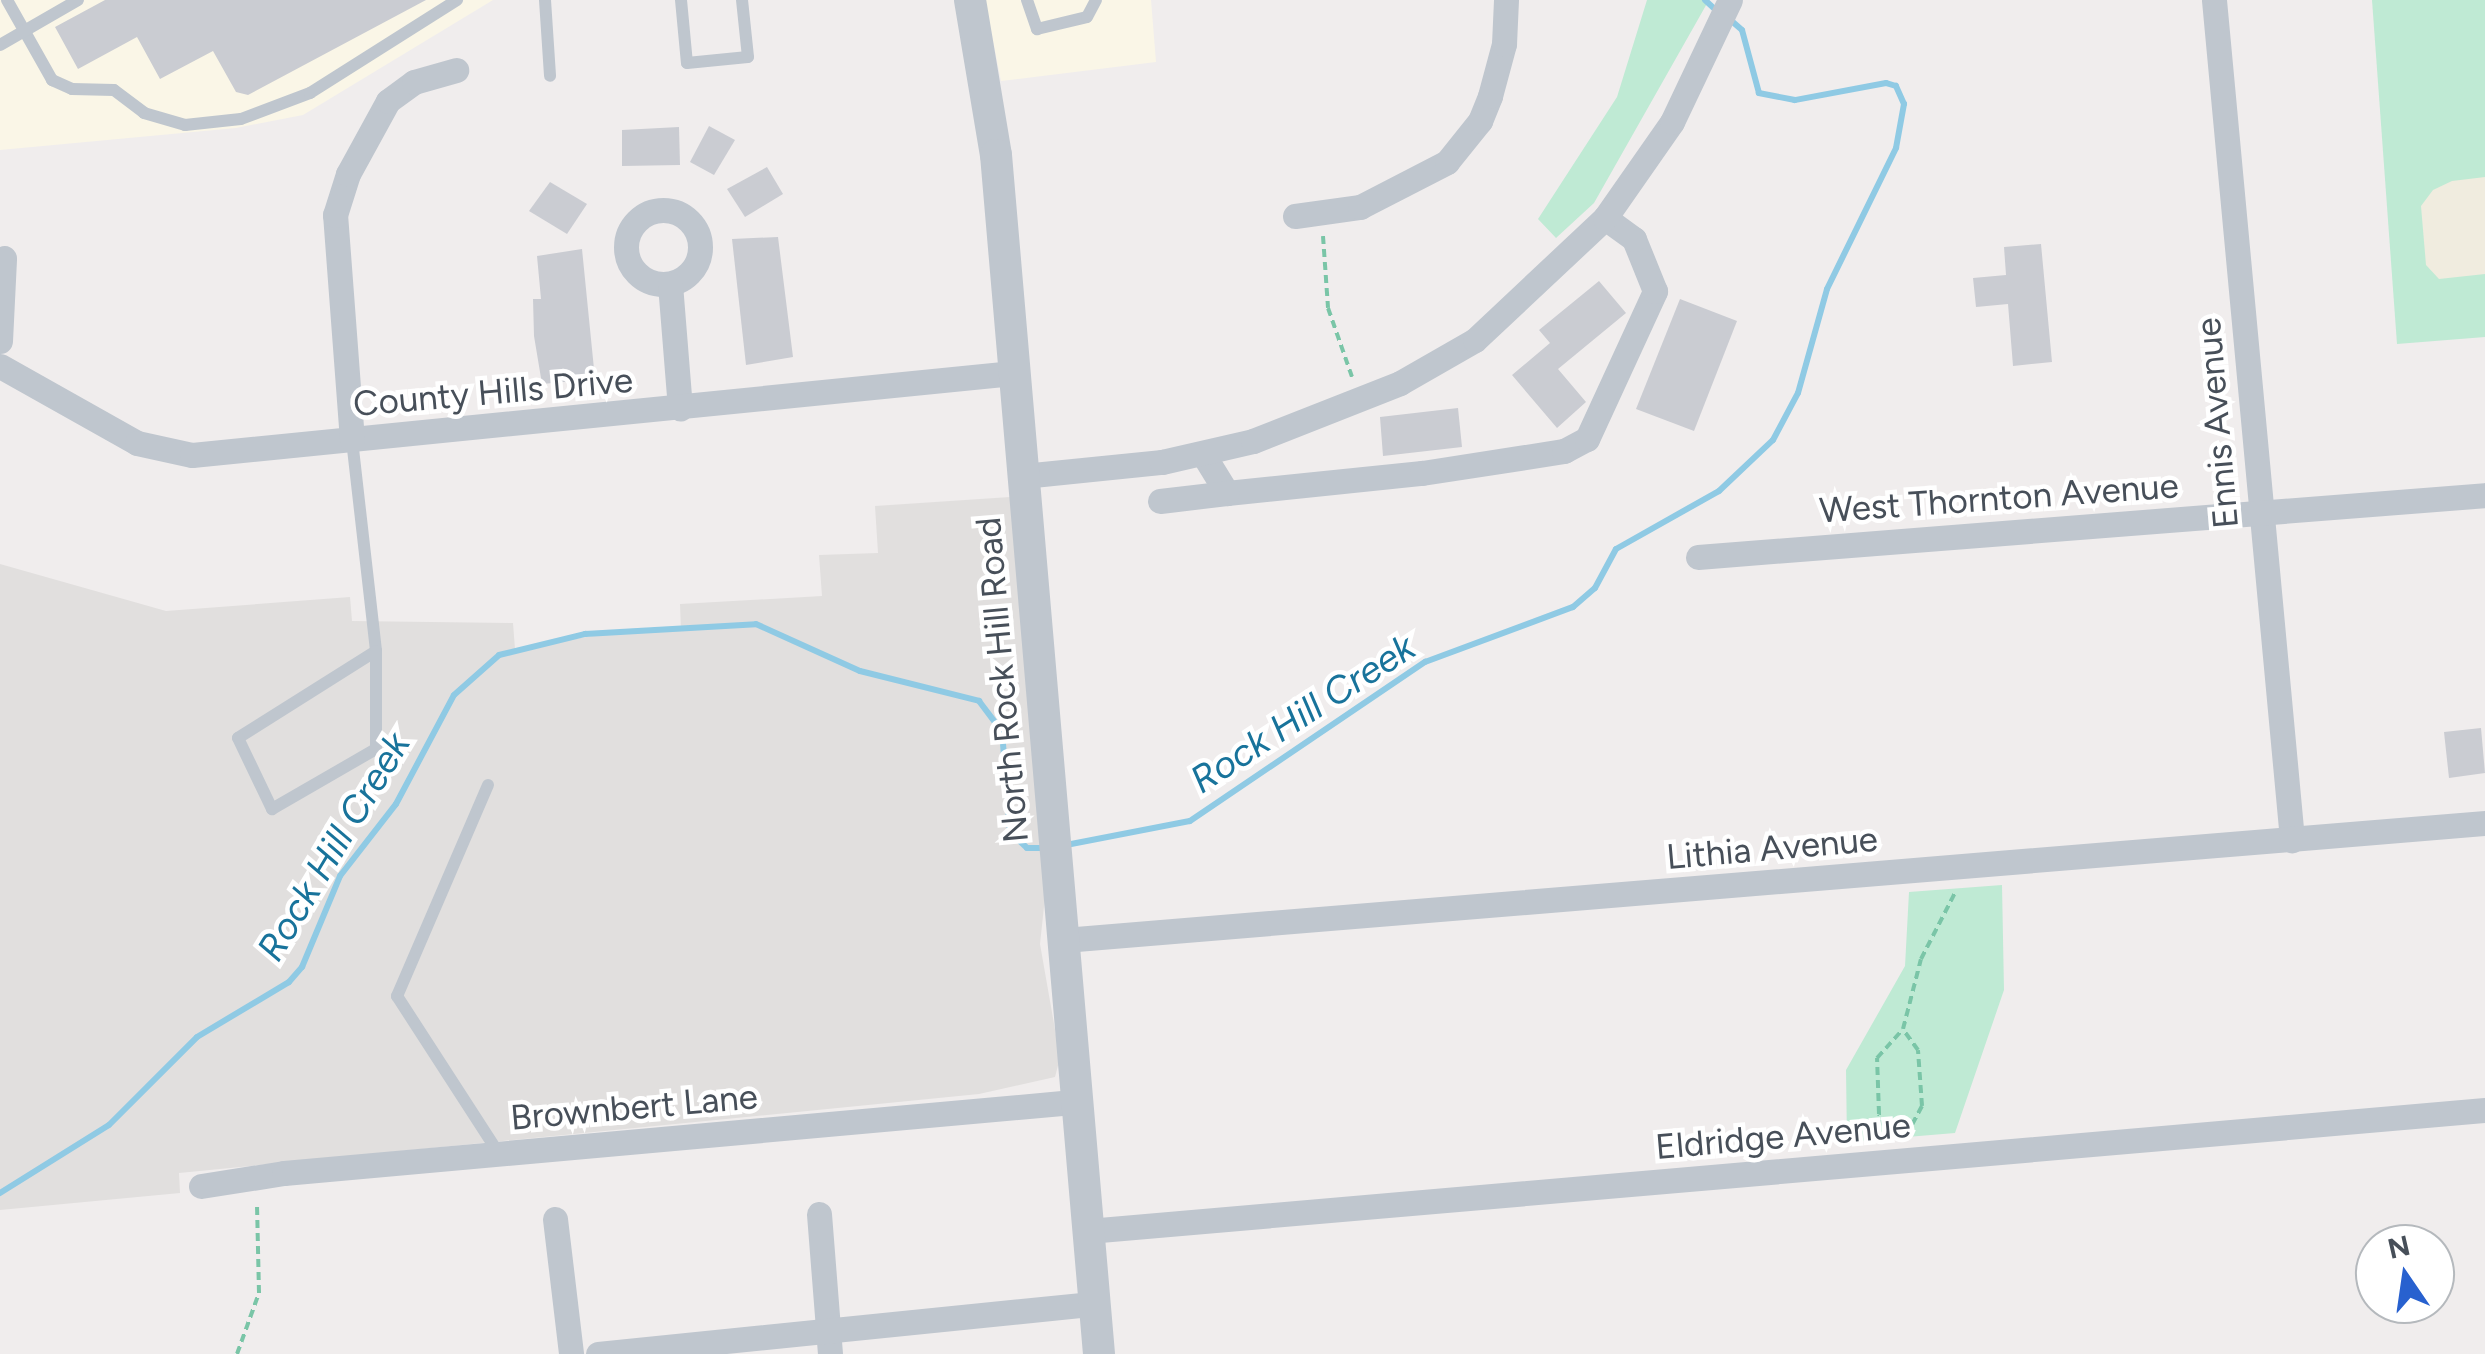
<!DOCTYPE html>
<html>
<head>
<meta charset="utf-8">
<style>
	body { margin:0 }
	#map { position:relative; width:2485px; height:1354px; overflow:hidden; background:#f0eded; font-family:Figtree,sans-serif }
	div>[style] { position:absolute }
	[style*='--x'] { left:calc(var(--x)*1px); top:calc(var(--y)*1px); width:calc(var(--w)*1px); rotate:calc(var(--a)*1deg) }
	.commercial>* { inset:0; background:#faf6e7 }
	.education>* { inset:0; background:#e1dfde }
	.green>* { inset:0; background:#bfead4 }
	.sand>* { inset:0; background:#f0ecdf }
	.stream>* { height:6px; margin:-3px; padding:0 3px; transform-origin:3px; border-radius:3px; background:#8fcae4 }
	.building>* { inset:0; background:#caccd2 }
	.path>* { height:4px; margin-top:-2px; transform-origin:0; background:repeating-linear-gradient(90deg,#7ac5a7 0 8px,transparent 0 13px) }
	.service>* { height:12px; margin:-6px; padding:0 6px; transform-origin:6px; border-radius:6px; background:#bfc6ce }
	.minor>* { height:25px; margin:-12.5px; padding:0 12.5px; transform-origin:12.5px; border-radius:12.5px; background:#bfc6ce }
	.minor>.ring { margin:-12.5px; padding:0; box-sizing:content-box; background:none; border:25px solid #bfc6ce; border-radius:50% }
	.tertiary>* { height:32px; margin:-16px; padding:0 16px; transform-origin:16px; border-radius:16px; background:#bfc6ce }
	span { translate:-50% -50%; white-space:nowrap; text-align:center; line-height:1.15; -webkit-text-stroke:9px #fff; paint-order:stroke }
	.street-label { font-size:35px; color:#474f59 }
	.water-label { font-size:38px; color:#18739b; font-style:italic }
	.north { position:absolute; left:2355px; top:1224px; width:100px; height:100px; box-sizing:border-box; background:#fff; border:2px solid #b5b9bd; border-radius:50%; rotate:347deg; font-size:28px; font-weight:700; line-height:40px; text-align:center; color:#474f59 }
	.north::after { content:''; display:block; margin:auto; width:35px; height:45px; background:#2861cf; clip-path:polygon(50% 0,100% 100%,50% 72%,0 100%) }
</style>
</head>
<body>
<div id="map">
	<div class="commercial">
		<div style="clip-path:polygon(0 0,493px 0,303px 115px,236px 128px,0 150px)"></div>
		<div style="clip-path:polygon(985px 0,1151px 0,1156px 62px,1001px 81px)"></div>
	</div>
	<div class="education">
		<div style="clip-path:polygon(1010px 497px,1046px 888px,1040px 944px,1060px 1058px,1055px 1077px,979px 1094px,179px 1173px,180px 1193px,0 1210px,0 564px,166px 611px,350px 597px,352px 621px,513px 623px,515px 649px,610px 633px,681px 630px,680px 604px,822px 596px,819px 555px,878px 553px,875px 506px)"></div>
	</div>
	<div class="green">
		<div style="clip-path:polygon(1647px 0,1709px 0,1594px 203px,1556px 238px,1538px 219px,1617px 97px)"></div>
		<div style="clip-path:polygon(2372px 0,2485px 0,2485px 337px,2397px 344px)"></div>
		<div style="clip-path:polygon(2002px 885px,2004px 990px,1955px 1133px,1847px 1142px,1846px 1070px,1905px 966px,1909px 892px)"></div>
	</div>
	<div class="sand">
		<div style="clip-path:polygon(2485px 177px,2485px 274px,2439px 279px,2426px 265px,2421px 206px,2433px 190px,2452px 181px)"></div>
	</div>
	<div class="stream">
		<div style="--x:1705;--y:0;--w:16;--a:43"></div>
		<div style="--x:1066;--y:845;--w:126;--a:-11"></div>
		<div style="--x:1190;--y:821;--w:284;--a:-34.1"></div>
		<div style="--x:1425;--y:662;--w:158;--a:-20.4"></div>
		<div style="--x:1573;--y:607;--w:29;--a:-41"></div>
		<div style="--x:1595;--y:588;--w:44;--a:-61.7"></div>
		<div style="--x:1616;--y:549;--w:118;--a:-29.4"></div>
		<div style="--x:1719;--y:491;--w:74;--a:-43.4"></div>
		<div style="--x:1773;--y:440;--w:53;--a:-62"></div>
		<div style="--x:1798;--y:393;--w:108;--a:-74.4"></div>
		<div style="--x:1827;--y:289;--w:157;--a:-63.9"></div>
		<div style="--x:1896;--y:148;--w:45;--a:-79.7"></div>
		<div style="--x:1904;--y:104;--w:20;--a:-114"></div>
		<div style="--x:1896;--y:86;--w:10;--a:-163"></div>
		<div style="--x:1886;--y:83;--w:93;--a:169.4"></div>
		<div style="--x:1795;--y:100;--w:37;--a:-169"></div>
		<div style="--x:1759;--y:93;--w:65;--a:-105.1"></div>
		<div style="--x:1742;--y:30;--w:20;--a:-139"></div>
		<div style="--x:0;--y:1193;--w:128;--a:-32"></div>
		<div style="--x:109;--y:1125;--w:124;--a:-45"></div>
		<div style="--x:197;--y:1037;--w:107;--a:-30.9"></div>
		<div style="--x:289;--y:982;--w:20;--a:-49"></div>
		<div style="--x:302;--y:967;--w:99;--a:-67.3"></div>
		<div style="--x:340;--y:876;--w:91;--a:-52.1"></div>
		<div style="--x:396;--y:804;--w:123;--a:-62"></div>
		<div style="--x:454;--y:695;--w:60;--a:-41.6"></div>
		<div style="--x:499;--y:655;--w:89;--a:-13.7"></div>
		<div style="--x:585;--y:634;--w:171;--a:-3.3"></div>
		<div style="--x:756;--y:624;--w:114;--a:24.3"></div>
		<div style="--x:860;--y:671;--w:123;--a:14.1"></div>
		<div style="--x:979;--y:701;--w:38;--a:53"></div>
		<div style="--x:1002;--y:731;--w:101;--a:85.5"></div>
		<div style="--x:1010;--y:832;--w:23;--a:43"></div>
		<div style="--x:1027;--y:848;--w:17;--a:0"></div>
	</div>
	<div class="building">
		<div style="clip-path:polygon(105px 0,426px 0,248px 95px,236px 92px,213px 51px,160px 79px,137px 37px,78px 69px,55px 27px)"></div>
		<div style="clip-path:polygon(709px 126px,735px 140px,714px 175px,690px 162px)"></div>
		<div style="clip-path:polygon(679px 127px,680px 165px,622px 166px,622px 130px)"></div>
		<div style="clip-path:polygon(767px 167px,783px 194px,745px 217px,727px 189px)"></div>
		<div style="clip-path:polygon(550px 182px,587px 204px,567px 234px,529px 211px)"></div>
		<div style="clip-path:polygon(778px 237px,793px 357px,746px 365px,732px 239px)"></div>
		<div style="clip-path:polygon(2041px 244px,2052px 362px,2013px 366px,2008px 304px,1976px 307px,1973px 278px,2006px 275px,2004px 247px)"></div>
		<div style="clip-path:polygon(582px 249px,595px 379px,542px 384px,534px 336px,533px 299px,541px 299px,537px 256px)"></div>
		<div style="clip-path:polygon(1599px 281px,1626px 313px,1558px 369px,1586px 402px,1557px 428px,1512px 375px,1550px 343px,1539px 330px)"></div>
		<div style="clip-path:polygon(1680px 299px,1737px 321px,1694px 431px,1636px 409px)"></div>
		<div style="clip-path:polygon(1458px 408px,1462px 447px,1383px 456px,1380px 417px)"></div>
		<div style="clip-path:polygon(2481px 728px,2485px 773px,2449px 778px,2444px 732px)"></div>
	</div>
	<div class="path">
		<div style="--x:1323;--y:236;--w:72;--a:86"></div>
		<div style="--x:1328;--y:308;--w:73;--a:70.8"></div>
		<div style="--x:1906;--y:1136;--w:34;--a:-62"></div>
		<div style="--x:1922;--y:1106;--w:56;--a:-94.1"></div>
		<div style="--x:1918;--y:1050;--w:26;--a:-126"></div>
		<div style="--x:1903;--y:1029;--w:72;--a:-75.6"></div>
		<div style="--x:1921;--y:959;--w:76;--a:-62.8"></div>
		<div style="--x:1890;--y:1139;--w:27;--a:-114"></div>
		<div style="--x:1879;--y:1114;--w:56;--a:-92"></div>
		<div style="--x:1877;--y:1058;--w:39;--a:-48"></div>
		<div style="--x:237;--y:1354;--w:65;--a:-70.2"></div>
		<div style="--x:259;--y:1293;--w:91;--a:-91.3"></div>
	</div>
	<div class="service">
		<div style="--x:7;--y:0;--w:92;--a:60.6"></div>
		<div style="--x:52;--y:80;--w:22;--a:24"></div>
		<div style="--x:72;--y:89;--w:42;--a:1.4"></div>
		<div style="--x:114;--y:90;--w:38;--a:37"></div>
		<div style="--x:144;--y:113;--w:43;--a:16.3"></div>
		<div style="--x:185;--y:125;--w:56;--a:-6.1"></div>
		<div style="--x:241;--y:119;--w:74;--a:-20.6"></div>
		<div style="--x:310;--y:93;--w:174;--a:-32.3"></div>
		<div style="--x:545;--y:0;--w:76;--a:86.2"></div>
		<div style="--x:681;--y:0;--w:63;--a:84.6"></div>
		<div style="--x:687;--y:63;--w:61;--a:-5.6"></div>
		<div style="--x:748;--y:57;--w:57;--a:-96"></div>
		<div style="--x:1027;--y:0;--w:31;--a:71"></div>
		<div style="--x:1037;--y:29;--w:51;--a:-13.5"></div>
		<div style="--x:1087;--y:17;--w:19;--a:-62"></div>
		<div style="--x:0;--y:45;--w:90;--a:-30"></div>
		<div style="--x:352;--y:440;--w:212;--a:83.5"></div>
		<div style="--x:376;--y:651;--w:163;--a:147.8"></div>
		<div style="--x:238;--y:738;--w:79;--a:64.4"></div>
		<div style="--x:272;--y:809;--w:120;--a:-30"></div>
		<div style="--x:376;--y:749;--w:98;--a:-90"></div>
		<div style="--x:488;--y:785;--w:230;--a:113.3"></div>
		<div style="--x:397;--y:996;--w:189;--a:57.1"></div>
	</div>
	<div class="minor">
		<div style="--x:2214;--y:0;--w:844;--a:84.69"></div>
		<div class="ring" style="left:626px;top:210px;width:49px;height:49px"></div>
		<div style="--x:1295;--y:216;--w:66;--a:-7.9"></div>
		<div style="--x:1360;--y:207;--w:98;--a:-27.3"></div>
		<div style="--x:1447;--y:162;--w:53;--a:-51.2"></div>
		<div style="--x:1480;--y:121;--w:27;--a:-68"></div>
		<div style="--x:1490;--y:96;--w:54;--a:-74.9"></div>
		<div style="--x:1504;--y:44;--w:44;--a:-87.4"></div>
		<div style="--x:670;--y:284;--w:125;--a:85.4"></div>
		<div style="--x:0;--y:341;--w:83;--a:-87.2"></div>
		<div style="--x:0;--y:366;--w:157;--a:29.3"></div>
		<div style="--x:137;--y:443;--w:56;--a:12.3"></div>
		<div style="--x:192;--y:455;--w:825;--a:-5.7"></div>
		<div style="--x:352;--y:440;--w:226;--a:-94.3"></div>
		<div style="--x:335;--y:215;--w:43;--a:-72.4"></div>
		<div style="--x:348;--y:174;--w:83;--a:-61.3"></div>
		<div style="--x:388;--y:101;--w:32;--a:-36"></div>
		<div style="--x:414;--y:82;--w:44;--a:-15.9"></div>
		<div style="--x:1203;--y:454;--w:46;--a:58.4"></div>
		<div style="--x:1227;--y:493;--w:196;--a:-5.9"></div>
		<div style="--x:1422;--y:473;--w:144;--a:-8.8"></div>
		<div style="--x:1564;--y:451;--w:26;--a:-28"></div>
		<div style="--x:1587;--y:439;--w:163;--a:-65.3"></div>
		<div style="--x:1655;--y:291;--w:56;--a:-112"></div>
		<div style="--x:1634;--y:239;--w:36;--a:-144"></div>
		<div style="--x:1023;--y:476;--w:140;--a:-5.8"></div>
		<div style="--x:1162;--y:462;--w:93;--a:-13"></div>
		<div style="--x:1253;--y:441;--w:158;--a:-21.5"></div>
		<div style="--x:1400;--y:383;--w:86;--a:-29.8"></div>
		<div style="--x:1475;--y:340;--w:178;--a:-43.2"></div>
		<div style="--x:1605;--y:218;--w:117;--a:-55.1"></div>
		<div style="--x:1672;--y:122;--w:135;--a:-64.6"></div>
		<div style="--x:1160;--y:501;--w:67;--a:-6.8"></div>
		<div style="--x:1698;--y:557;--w:789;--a:-4.5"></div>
		<div style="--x:1064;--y:940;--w:1426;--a:-4.71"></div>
		<div style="--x:201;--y:1186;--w:84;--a:-8.9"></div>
		<div style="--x:284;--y:1173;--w:792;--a:-5.14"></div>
		<div style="--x:819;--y:1214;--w:140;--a:85.5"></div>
		<div style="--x:555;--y:1219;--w:136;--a:83.2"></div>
		<div style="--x:1088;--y:1231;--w:1402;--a:-4.95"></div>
		<div style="--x:598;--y:1354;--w:499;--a:-5.8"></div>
	</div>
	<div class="tertiary">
		<div style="--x:970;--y:0;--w:157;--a:80.5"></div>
		<div style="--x:996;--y:155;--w:1203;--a:85.09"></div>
	</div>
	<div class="street-label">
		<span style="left:493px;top:392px;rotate:-5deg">County Hills Drive</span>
		<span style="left:2217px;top:423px;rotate:-95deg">Ennis Avenue</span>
		<span style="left:1999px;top:498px;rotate:-4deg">West Thornton Avenue</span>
		<span style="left:1002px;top:680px;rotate:-95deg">North Rock Hill Road</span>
		<span style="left:1772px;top:848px;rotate:-5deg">Lithia Avenue</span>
		<span style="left:634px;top:1107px;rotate:-5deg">Brownbert Lane</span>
		<span style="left:1783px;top:1136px;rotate:-5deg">Eldridge Avenue</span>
	</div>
	<div class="water-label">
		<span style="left:1303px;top:714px;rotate:-33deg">Rock Hill Creek</span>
		<span style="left:334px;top:847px;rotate:-59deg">Rock Hill Creek</span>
	</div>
	<div class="north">N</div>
</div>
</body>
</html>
